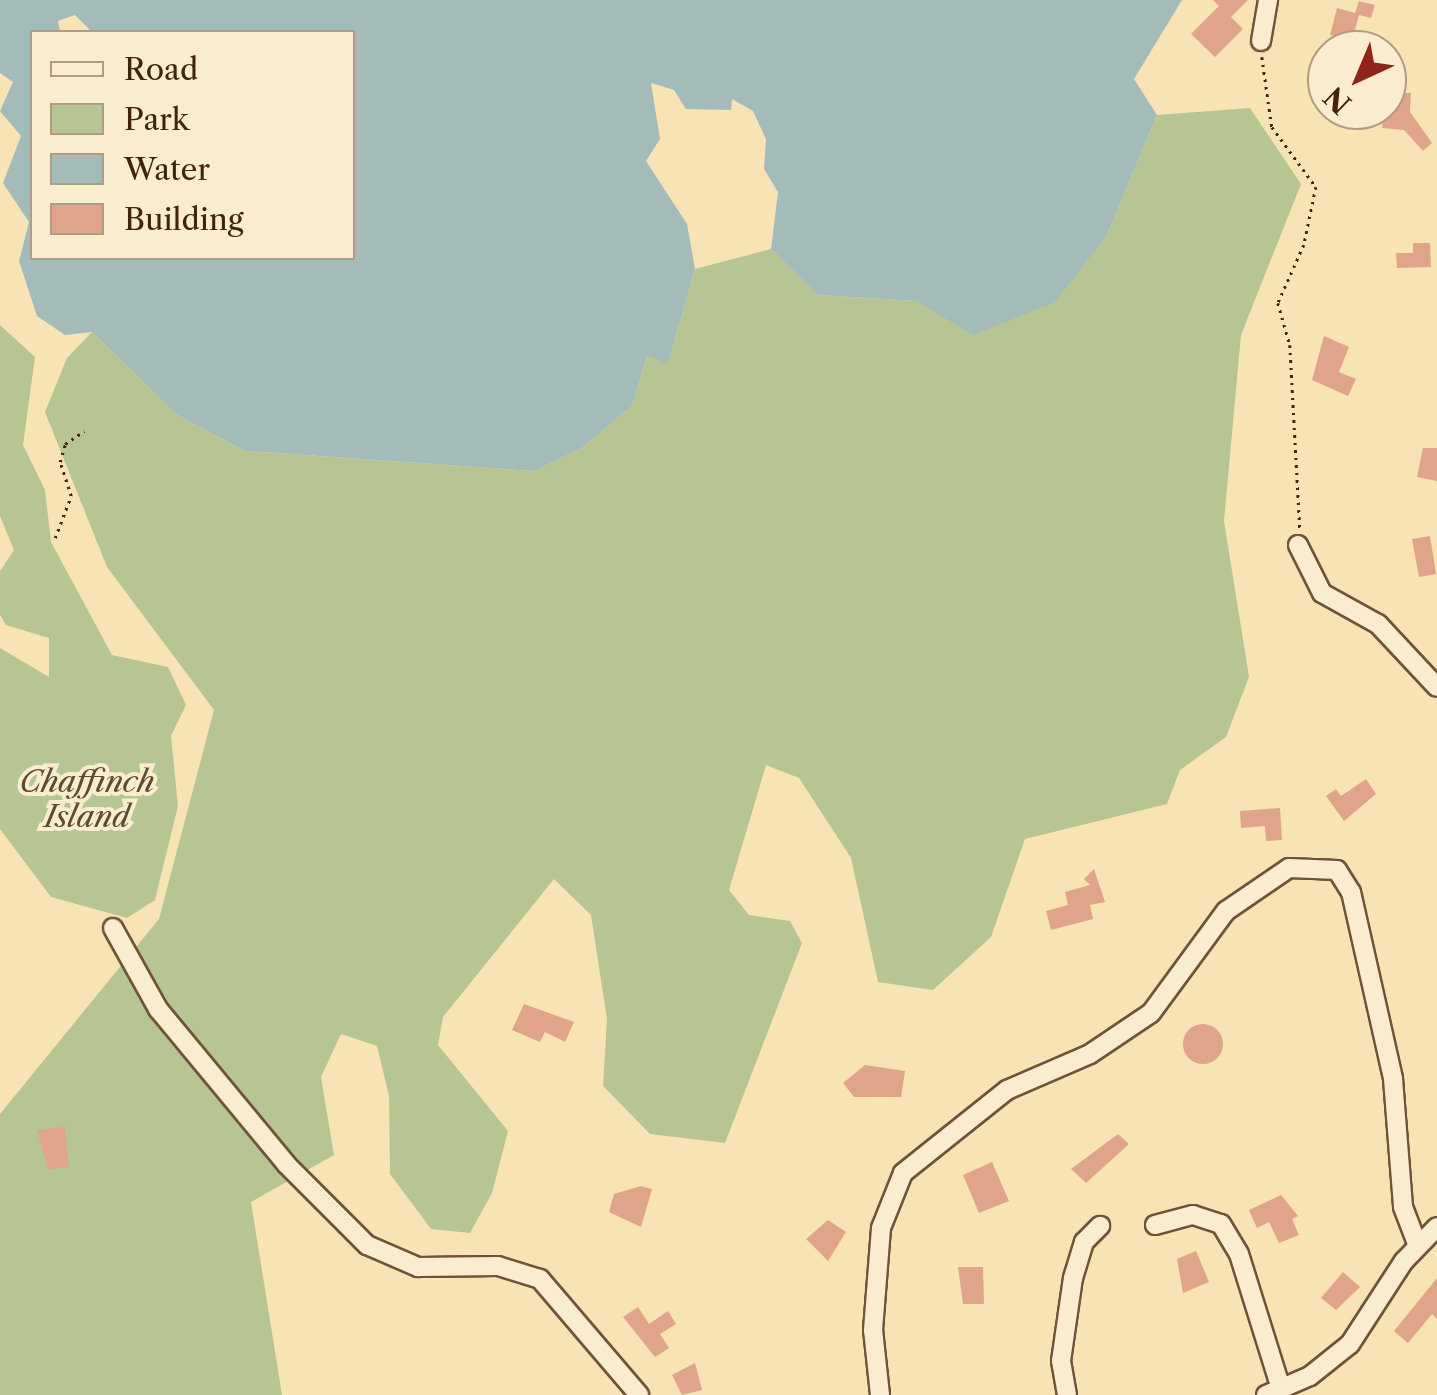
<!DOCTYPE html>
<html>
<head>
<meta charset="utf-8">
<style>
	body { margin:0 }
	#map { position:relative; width:1437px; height:1395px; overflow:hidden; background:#f8e3b5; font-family:"Libre Caslon Text",serif }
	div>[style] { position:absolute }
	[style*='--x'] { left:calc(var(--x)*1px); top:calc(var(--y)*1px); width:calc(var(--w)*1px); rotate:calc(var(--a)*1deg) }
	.green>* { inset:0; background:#b7c592 }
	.water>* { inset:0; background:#a3bbb9 }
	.building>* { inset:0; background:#dfa489 }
	.round { border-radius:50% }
	.path>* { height:2.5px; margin-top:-1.25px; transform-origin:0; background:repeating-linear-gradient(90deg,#41230e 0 2.5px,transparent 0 7.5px) }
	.roads { filter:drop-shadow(2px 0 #6f5338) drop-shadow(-2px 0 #6f5338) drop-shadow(0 2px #6f5338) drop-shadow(0 -2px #6f5338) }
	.street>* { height:18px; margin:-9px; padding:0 9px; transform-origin:9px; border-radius:9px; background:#faedcf }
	span { translate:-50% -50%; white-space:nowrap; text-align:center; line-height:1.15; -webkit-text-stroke:8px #faedcf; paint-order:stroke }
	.park-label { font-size:30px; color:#5e4c2f; font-style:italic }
	.legend { position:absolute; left:30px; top:30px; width:325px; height:230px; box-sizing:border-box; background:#faedcf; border:2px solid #b09c82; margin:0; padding:12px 18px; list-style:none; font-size:30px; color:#41230e }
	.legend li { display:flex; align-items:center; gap:20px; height:50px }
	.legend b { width:50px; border:2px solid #b09c82 }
	.north { position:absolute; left:1307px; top:30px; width:100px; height:100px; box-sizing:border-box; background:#faedcf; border:2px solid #b09c82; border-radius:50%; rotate:224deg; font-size:28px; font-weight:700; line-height:40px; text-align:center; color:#41230e }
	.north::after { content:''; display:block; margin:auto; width:35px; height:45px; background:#8f2418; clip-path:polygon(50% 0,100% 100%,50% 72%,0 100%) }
</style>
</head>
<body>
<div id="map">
	<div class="green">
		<div style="clip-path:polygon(1250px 108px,1301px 184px,1241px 335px,1224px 521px,1249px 677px,1226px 737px,1180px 770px,1167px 804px,1025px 839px,991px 937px,933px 990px,878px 982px,851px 858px,799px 778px,766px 765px,729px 890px,749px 915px,790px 921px,802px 943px,725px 1143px,650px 1134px,603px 1086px,607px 1019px,591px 915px,554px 879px,443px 1017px,438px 1045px,508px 1131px,492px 1193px,470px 1233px,431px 1229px,390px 1174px,389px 1096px,377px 1046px,341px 1034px,321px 1077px,334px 1155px,251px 1202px,282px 1395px,0 1395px,0 1114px,159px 919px,214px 710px,107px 567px,45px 412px,67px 358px,92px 332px,177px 415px,245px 451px,534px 471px,582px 448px,632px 406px,647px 356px,671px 353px,695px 269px,771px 249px,818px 295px,917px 301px,1107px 235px,1157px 115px)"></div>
		<div style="clip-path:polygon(0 325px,35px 357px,23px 445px,45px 490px,51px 542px,112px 655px,168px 667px,186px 705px,171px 736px,178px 806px,155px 900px,127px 918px,51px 897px,0 829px,0 648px,49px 677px,49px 638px,6px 625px,0 615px,0 571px,14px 550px,0 516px)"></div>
	</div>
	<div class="water">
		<div style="clip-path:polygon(evenodd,0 0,1182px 0,1134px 79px,1157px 115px,1107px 235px,1055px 302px,973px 335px,917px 301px,818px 295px,771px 249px,778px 192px,764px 169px,766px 139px,753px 111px,732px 99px,731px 110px,686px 109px,674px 90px,651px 83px,660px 139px,646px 161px,687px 224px,695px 269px,671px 353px,667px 363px,647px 356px,632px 406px,582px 448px,534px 471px,245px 451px,177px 415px,92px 332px,65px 335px,37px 316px,19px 261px,29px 222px,3px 183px,21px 136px,0 111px,13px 82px,0 73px,0 0,75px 15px,92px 32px,352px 32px,352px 258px,32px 258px,32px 32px,60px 32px,58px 21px,75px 15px)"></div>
	</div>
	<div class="building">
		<div style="clip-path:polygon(1213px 0,1248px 0,1231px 17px,1243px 29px,1215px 57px,1191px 34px,1219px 6px)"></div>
		<div style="clip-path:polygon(1359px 1px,1375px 5px,1371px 18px,1359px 15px,1352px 41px,1330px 35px,1337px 8px,1355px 13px)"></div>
		<div style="clip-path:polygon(1387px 92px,1411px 93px,1410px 112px,1432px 143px,1423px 151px,1404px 130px,1382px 128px)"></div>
		<div style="clip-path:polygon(1413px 243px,1430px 243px,1431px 267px,1397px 268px,1396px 253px,1413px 253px)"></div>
		<div style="clip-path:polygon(1324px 336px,1349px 347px,1339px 372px,1356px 379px,1348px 396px,1312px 380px)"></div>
		<div style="clip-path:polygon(1423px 448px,1437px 448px,1437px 481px,1417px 477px)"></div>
		<div style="clip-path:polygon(1430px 536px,1436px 574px,1419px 577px,1412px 539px)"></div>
		<div style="clip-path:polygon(1366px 779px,1376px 794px,1344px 821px,1326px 796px,1336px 789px,1341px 796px)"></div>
		<div style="clip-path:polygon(1280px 808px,1282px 840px,1266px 841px,1265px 826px,1241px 828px,1240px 811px)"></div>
		<div style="clip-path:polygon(1094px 869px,1105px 902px,1090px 905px,1093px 919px,1051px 930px,1046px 911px,1068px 905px,1065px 892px,1090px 885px,1084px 879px)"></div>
		<div style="clip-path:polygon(524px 1004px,574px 1022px,565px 1042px,545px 1032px,540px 1042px,512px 1030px)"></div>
		<div class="round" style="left:1183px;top:1024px;width:40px;height:40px"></div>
		<div style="clip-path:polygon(865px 1065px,905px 1071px,901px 1097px,854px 1097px,843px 1083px)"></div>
		<div style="clip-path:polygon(65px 1127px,69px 1167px,48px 1169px,37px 1130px)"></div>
		<div style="clip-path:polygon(1118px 1134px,1129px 1144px,1086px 1183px,1071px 1169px)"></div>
		<div style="clip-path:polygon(992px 1162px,1009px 1201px,979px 1213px,963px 1175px)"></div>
		<div style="clip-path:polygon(641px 1186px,652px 1189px,641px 1227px,609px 1212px,614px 1194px)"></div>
		<div style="clip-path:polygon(1281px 1195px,1298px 1216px,1292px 1219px,1299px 1235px,1279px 1243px,1269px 1222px,1257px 1228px,1249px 1210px)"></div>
		<div style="clip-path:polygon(828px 1220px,846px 1232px,828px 1261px,806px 1239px)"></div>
		<div style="clip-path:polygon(1196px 1251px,1209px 1282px,1183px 1293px,1177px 1259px)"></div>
		<div style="clip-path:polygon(958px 1267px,983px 1267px,984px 1304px,963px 1304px)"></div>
		<div style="clip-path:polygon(1343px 1272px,1360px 1287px,1336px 1310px,1321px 1298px)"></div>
		<div style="clip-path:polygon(1437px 1278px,1437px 1319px,1432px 1314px,1408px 1343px,1394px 1331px)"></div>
		<div style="clip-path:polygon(638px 1307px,649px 1324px,668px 1311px,676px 1324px,660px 1334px,669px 1348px,655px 1357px,623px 1317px)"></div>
		<div style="clip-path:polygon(695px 1363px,702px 1390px,682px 1395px,672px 1375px)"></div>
	</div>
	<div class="path">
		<div style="--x:1262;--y:57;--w:71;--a:81.9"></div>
		<div style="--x:1272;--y:127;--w:74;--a:53.7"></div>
		<div style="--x:1316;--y:187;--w:59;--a:101.7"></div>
		<div style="--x:1304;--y:245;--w:64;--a:114.1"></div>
		<div style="--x:1278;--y:303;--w:44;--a:74.1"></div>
		<div style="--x:1290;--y:345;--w:184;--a:86.9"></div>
		<div style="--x:55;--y:538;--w:45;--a:-69.1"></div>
		<div style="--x:71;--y:496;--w:36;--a:-108"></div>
		<div style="--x:60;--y:462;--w:19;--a:-74"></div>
		<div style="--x:65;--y:444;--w:23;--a:-34"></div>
	</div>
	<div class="roads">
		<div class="street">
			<div style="--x:1261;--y:41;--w:42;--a:-80.3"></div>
			<div style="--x:1298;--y:545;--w:54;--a:63.4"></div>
			<div style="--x:1322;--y:593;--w:64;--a:29"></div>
			<div style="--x:1378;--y:624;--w:86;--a:46.9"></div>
			<div style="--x:113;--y:928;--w:93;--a:60.9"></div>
			<div style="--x:158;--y:1009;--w:201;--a:50.4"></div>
			<div style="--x:286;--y:1164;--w:115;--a:45"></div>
			<div style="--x:367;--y:1245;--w:56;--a:23.3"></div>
			<div style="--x:418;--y:1267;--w:80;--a:-0.7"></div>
			<div style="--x:498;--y:1266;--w:44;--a:17.2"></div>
			<div style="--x:540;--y:1279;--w:153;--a:49.5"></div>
			<div style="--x:1155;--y:1225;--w:39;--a:-15"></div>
			<div style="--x:1193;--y:1215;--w:29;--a:18"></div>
			<div style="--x:1221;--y:1224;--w:35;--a:59"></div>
			<div style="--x:1239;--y:1254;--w:138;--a:72.7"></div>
			<div style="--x:880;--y:1395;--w:65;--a:-96.1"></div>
			<div style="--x:873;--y:1330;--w:102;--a:-85.5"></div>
			<div style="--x:881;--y:1228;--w:59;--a:-68.2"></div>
			<div style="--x:903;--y:1173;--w:133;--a:-38.6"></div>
			<div style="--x:1007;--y:1090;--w:90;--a:-23.4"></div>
			<div style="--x:1090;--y:1054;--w:73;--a:-33.9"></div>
			<div style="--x:1151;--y:1013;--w:127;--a:-53.7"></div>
			<div style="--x:1226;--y:911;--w:76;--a:-34.3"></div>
			<div style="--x:1289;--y:868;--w:48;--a:2.4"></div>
			<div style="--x:1337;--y:870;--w:26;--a:58"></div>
			<div style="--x:1351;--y:892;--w:192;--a:77.3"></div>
			<div style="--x:1393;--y:1079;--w:128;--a:85.5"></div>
			<div style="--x:1403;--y:1207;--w:39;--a:69"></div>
			<div style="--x:1067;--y:1395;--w:35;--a:-100"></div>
			<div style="--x:1061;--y:1361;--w:84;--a:-81.8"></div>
			<div style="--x:1073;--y:1278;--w:38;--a:-73"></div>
			<div style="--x:1084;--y:1242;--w:23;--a:-45"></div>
			<div style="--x:1266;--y:1395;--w:48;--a:-23.4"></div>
			<div style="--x:1310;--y:1376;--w:51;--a:-38.7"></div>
			<div style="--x:1350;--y:1344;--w:99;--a:-57"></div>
			<div style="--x:1404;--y:1261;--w:47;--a:-45.9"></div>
		</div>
	</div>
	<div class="park-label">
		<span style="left:87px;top:799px">Chaffinch<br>Island</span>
	</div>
	<ul class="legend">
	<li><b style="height:12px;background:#faedcf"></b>Road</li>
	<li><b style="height:28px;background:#b7c592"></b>Park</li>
	<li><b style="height:28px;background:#a3bbb9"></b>Water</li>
	<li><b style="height:28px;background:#dfa489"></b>Building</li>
	</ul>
	<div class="north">N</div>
</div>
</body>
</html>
